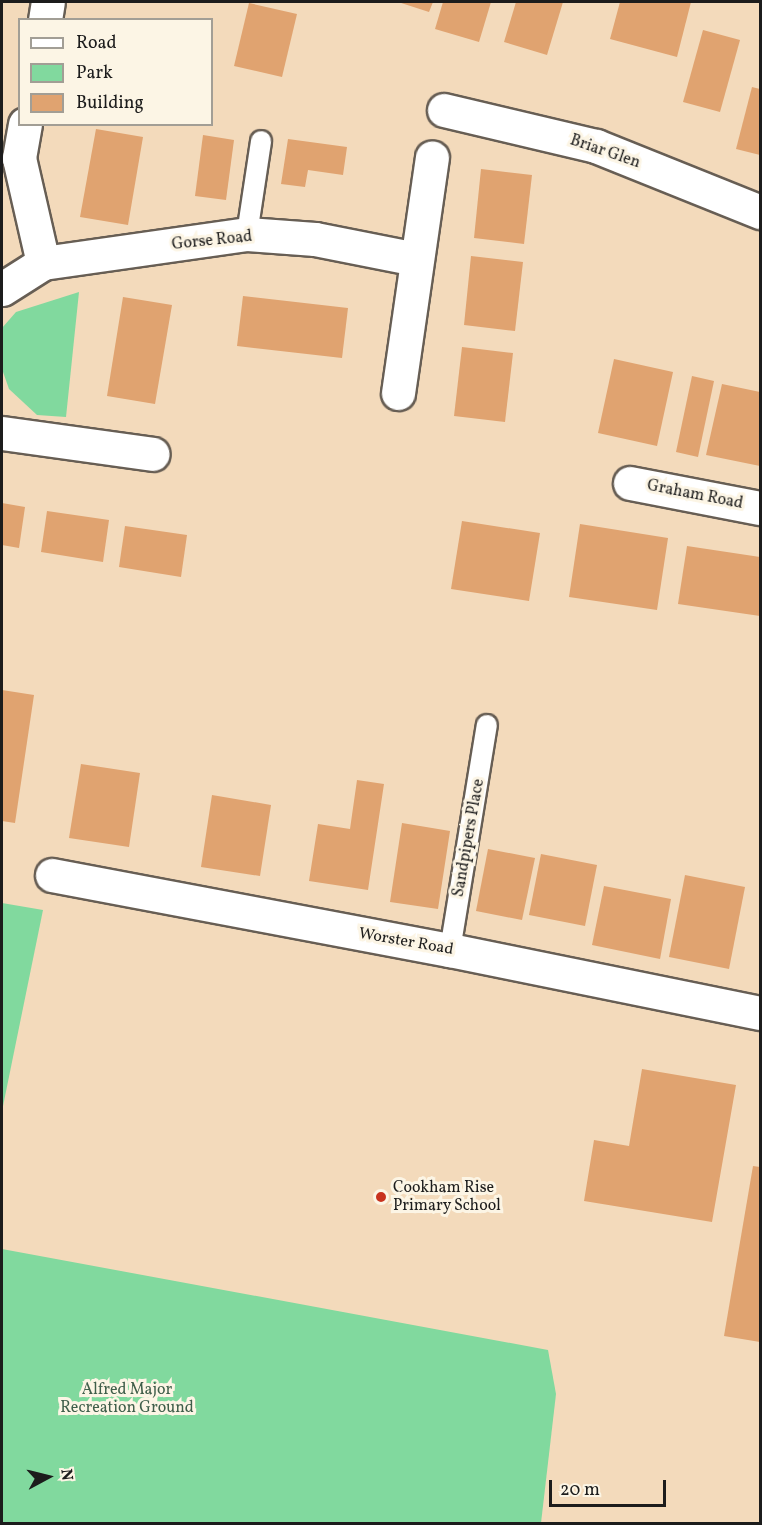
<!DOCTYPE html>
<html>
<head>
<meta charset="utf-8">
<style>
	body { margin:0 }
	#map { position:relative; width:762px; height:1525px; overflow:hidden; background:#f3dabb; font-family:Vollkorn,serif }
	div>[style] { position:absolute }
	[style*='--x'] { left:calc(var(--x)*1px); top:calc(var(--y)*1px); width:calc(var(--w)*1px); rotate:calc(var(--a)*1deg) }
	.green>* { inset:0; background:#81d99e }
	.building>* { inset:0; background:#e0a370 }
	.roads { filter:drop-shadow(2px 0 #675e54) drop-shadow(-2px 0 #675e54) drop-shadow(0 2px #675e54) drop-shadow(0 -2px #675e54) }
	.lane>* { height:20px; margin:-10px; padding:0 10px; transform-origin:10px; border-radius:10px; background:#fff }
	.street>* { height:33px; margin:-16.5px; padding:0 16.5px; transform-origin:16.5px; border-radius:16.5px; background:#fff }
	.dots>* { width:16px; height:16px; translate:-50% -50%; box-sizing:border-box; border:3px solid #fcf5e5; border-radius:50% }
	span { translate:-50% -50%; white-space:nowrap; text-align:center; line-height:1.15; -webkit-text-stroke:6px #fcf5e5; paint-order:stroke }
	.street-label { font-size:16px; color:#1c1c1c }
	.poi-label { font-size:16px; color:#1c1c1c }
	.left { translate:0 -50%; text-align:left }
	.park-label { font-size:16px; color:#3f5e4a }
	.frame { position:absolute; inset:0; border:3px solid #1c1c1c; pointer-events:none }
	.legend { position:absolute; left:18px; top:18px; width:195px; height:108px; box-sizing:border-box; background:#fcf5e5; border:2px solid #a29e95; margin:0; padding:8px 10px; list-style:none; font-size:18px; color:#1c1c1c }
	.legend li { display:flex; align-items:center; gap:12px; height:30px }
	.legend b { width:30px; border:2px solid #a29e95 }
	.north { position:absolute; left:18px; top:1447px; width:60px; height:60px; -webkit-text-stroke:4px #fcf5e5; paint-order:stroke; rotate:83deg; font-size:16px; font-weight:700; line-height:24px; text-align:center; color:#1c1c1c }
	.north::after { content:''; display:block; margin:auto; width:21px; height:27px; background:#1c1c1c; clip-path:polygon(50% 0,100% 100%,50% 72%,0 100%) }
	.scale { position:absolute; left:549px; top:1480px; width:117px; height:27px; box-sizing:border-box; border:3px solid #1c1c1c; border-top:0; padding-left:8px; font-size:18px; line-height:21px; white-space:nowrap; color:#1c1c1c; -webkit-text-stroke:4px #fcf5e5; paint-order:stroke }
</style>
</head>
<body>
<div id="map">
	<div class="green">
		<div style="clip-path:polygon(79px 292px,66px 417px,37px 415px,9px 389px,2px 369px,2px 328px,16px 312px)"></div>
		<div style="clip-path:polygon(2px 903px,43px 910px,2px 1111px)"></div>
		<div style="clip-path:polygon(2px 1249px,548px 1350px,556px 1394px,541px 1523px,2px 1523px)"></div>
	</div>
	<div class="building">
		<div style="clip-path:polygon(398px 2px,433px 2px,429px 12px)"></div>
		<div style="clip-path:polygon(443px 2px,491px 2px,479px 42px,435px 29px)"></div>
		<div style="clip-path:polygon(516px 2px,563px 2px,547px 55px,504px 42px)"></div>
		<div style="clip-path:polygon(620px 2px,691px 2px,677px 57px,610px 39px)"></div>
		<div style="clip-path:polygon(249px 3px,297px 14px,282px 77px,234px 66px)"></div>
		<div style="clip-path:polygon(703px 30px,740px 40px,720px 112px,683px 102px)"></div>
		<div style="clip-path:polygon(752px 87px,760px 89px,760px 155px,736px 149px)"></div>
		<div style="clip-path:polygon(96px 129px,143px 137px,128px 225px,80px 217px)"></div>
		<div style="clip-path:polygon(203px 135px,234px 140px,226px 200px,195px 196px)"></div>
		<div style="clip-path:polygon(288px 139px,347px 147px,343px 175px,308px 170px,305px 187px,281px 184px)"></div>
		<div style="clip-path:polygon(481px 169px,532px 175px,524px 244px,474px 238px)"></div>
		<div style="clip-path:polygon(471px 256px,523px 262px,515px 331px,464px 325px)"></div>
		<div style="clip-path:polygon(243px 296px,348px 308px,342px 358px,237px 346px)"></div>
		<div style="clip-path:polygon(123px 297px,172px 305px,155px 404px,107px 396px)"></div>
		<div style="clip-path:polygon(462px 347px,513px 353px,505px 422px,454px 416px)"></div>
		<div style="clip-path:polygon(614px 359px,673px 372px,657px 446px,598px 433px)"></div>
		<div style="clip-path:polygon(692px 376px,714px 381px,698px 457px,676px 452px)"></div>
		<div style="clip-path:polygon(722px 384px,760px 392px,760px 466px,706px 455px)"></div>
		<div style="clip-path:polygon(2px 503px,25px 507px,19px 548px,2px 545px)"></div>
		<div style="clip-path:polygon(47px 511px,109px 520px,103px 562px,41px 552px)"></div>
		<div style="clip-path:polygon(462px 521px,540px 533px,529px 601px,451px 589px)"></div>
		<div style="clip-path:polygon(580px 524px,668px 538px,657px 610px,569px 597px)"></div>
		<div style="clip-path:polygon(125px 526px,187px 535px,181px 577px,119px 567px)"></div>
		<div style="clip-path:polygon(687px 546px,760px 557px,760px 616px,678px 604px)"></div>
		<div style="clip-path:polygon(2px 690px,34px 695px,15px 823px,2px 821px)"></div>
		<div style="clip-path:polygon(81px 764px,140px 773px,129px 847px,69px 838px)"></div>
		<div style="clip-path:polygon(357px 780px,384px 784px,368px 890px,309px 881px,318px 824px,350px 829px)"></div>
		<div style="clip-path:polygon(212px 795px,271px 805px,260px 876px,201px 867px)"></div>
		<div style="clip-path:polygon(402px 823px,450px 831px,438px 909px,390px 902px)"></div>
		<div style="clip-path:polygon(488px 849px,535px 858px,522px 920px,476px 911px)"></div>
		<div style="clip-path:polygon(541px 854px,597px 865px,585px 926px,529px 915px)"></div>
		<div style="clip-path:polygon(685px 875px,745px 887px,729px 969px,669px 957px)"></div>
		<div style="clip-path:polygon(604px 886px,671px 899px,660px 959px,592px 945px)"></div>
		<div style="clip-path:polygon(642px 1069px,736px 1085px,712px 1222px,584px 1201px,594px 1140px,629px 1146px)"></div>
		<div style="clip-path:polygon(753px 1166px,760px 1167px,760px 1342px,724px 1336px)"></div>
	</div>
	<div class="roads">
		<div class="lane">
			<div style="--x:247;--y:234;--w:94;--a:-81.4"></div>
			<div style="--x:450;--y:950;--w:228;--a:-80.7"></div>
		</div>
		<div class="street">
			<div style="--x:45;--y:20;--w:18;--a:-81"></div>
			<div style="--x:444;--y:110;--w:156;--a:13.3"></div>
			<div style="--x:596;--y:146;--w:177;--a:21.9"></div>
			<div style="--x:25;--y:124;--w:35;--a:100"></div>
			<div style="--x:19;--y:158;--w:108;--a:77.1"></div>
			<div style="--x:2;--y:289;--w:49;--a:-32.4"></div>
			<div style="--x:43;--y:263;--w:206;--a:-8.1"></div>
			<div style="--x:247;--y:234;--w:68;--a:4.2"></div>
			<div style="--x:315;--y:239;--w:103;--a:11.2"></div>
			<div style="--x:398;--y:393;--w:238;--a:-81.8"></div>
			<div style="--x:2;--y:433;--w:152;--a:7.9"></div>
			<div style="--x:630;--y:483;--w:132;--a:10.9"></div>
			<div style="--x:52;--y:875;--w:405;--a:10.7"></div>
			<div style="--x:450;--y:950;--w:316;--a:11.5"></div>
		</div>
	</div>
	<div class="dots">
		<div style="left:381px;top:1197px;background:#c8321e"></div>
	</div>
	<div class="street-label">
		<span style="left:605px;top:152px;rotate:19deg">Briar Glen</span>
		<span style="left:212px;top:241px;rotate:-6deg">Gorse Road</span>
		<span style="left:695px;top:495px;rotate:11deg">Graham Road</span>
		<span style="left:469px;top:838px;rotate:-80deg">Sandpipers Place</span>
		<span style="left:406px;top:942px;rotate:10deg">Worster Road</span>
	</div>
	<div class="poi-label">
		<span class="left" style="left:393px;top:1197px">Cookham Rise<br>Primary School</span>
	</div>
	<div class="park-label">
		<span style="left:127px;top:1399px">Alfred Major<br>Recreation Ground</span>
	</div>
	<div class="frame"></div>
	<ul class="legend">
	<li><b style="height:8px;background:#fff"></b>Road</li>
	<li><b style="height:16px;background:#81d99e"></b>Park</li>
	<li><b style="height:16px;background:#e0a370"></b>Building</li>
	</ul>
	<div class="north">N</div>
	<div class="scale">20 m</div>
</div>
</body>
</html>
